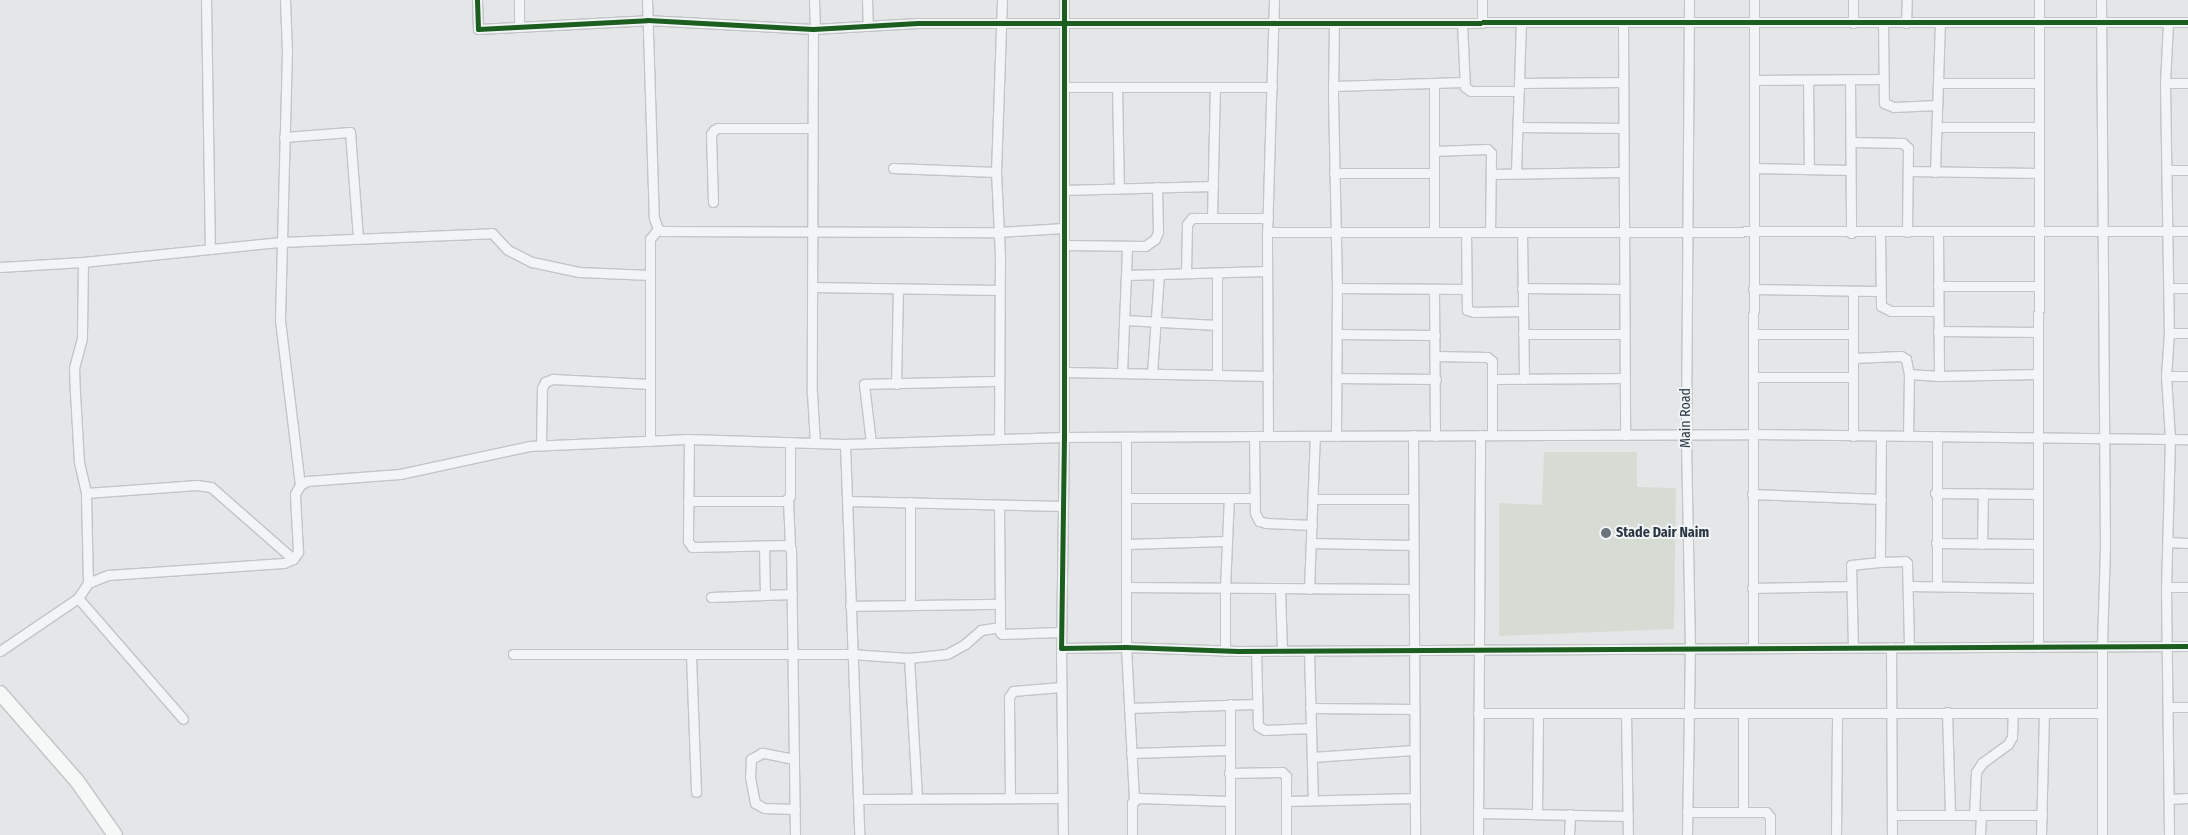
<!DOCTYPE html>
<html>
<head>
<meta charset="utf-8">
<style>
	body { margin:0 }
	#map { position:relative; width:2188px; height:835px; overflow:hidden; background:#e4e6e8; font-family:"Fira Sans Condensed",sans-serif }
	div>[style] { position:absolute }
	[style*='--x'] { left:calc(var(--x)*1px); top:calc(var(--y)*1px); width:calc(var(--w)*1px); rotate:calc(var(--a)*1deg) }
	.green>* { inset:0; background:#d6dcd4 }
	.roads { filter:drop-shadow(1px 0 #c2c4c6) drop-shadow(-1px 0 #c2c4c6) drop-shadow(0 1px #c2c4c6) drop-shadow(0 -1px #c2c4c6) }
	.street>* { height:9px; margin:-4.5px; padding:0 4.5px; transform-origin:4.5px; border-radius:4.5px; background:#f2f4f5 }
	.primary>* { height:14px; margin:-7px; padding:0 7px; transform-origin:7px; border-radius:7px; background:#f6f7f7 }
	.cycleway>* { height:5px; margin:-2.5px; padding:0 2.5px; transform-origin:2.5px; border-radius:2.5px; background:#1b5e20 }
	.dots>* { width:14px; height:14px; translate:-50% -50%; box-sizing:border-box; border:2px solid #f1f5f7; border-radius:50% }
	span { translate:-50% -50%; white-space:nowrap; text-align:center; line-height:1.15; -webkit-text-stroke:4px #f1f5f7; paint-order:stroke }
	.street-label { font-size:14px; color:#2a3641 }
	.poi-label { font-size:14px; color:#2a3641; font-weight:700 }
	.left { translate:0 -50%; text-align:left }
</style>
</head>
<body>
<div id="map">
	<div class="green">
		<div style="clip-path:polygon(1544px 452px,1637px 452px,1637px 487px,1676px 488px,1674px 629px,1499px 636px,1499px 503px,1542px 505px)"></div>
	</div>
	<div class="roads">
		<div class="street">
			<div style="--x:206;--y:0;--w:249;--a:89.1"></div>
			<div style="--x:285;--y:0;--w:51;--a:87.8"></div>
			<div style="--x:287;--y:51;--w:269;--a:91.5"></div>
			<div style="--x:280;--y:320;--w:166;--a:83.1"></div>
			<div style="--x:477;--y:0;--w:29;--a:88"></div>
			<div style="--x:478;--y:29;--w:169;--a:-3"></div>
			<div style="--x:647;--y:20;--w:166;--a:3.1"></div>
			<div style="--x:813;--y:29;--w:105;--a:-3.3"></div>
			<div style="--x:918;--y:23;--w:1270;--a:-0.05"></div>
			<div style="--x:519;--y:0;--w:27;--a:90"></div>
			<div style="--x:647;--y:0;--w:218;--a:88.2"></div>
			<div style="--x:654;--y:218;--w:12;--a:70"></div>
			<div style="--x:658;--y:229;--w:4;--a:27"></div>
			<div style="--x:662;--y:231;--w:336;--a:0.2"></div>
			<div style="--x:998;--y:232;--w:66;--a:-3.5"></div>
			<div style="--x:814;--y:0;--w:29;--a:88"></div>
			<div style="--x:867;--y:0;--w:26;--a:88"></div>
			<div style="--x:1064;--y:0;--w:437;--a:90"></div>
			<div style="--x:1064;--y:437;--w:211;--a:90.8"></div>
			<div style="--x:1061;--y:648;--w:65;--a:-0.9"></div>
			<div style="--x:1126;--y:647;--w:112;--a:2"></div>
			<div style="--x:1238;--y:651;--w:950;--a:-0.3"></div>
			<div style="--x:1482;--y:0;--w:23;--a:90"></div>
			<div style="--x:2101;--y:0;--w:548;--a:89.58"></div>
			<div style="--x:2105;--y:548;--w:98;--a:91.8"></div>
			<div style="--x:2102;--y:646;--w:189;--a:90"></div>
			<div style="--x:2168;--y:22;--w:61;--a:92.8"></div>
			<div style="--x:2165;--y:83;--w:250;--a:89.1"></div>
			<div style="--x:2169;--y:333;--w:43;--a:94"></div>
			<div style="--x:2166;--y:376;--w:62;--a:86.3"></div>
			<div style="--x:2170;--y:438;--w:149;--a:91.5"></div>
			<div style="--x:2166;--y:587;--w:248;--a:89.3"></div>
			<div style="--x:1334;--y:23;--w:74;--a:90.8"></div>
			<div style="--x:1333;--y:97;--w:191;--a:88.8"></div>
			<div style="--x:1337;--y:288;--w:148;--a:90.4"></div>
			<div style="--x:1462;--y:23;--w:64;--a:87.3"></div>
			<div style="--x:1465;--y:87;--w:7;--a:34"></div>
			<div style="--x:1471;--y:91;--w:48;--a:0"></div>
			<div style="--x:1623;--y:23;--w:412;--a:89.7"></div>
			<div style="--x:1853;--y:23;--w:23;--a:-90"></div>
			<div style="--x:1883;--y:23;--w:80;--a:89.3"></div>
			<div style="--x:1884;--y:103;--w:11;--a:22"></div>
			<div style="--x:1894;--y:107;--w:43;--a:-2.7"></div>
			<div style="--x:1906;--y:23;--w:23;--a:-88"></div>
			<div style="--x:813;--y:29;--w:364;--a:90.2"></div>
			<div style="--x:812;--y:393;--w:50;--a:86.6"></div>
			<div style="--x:1754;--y:80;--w:128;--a:-0.4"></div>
			<div style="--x:1808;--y:80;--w:89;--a:89.4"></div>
			<div style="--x:1850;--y:80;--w:153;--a:89.6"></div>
			<div style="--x:1519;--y:83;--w:104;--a:-0.6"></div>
			<div style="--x:1938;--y:83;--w:100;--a:0"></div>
			<div style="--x:2165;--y:83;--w:23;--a:0"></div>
			<div style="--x:1333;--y:86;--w:131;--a:-1.7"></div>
			<div style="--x:1064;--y:87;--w:208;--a:0"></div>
			<div style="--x:1117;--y:87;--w:101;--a:88.9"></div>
			<div style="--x:1518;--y:127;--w:105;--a:0.5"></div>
			<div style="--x:1937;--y:127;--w:101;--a:0"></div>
			<div style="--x:284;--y:137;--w:66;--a:-4.3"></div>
			<div style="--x:350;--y:132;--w:107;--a:85.7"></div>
			<div style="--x:1851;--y:142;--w:52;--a:1.1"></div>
			<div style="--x:1903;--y:143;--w:7;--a:45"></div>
			<div style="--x:1908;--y:148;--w:84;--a:90.7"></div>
			<div style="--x:1434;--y:151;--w:53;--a:-2.2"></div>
			<div style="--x:1487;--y:149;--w:6;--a:45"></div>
			<div style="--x:1491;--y:153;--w:79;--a:90.7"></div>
			<div style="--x:893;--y:168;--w:103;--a:2.2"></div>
			<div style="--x:1754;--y:168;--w:96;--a:1.2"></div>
			<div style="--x:2167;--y:170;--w:21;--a:0"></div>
			<div style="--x:1909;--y:171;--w:129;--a:0.9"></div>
			<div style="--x:1516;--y:172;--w:149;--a:-88.1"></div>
			<div style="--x:1935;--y:172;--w:149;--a:-88.1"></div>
			<div style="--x:1334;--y:173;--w:100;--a:0"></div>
			<div style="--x:1491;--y:174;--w:132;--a:-0.9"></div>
			<div style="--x:1064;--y:190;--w:149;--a:-1.5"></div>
			<div style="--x:713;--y:202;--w:68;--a:-91.7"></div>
			<div style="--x:711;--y:134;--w:5;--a:-53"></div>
			<div style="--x:714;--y:130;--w:4;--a:-27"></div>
			<div style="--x:718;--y:128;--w:94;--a:0"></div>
			<div style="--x:1212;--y:218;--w:131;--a:-88.7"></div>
			<div style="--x:1267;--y:232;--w:921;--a:-0.06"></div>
			<div style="--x:1434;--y:232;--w:149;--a:-90"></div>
			<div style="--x:1466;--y:232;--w:78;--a:89.3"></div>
			<div style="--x:1467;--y:310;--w:7;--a:16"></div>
			<div style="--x:1474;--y:312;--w:49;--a:-1.2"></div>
			<div style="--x:1522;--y:232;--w:147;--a:89.2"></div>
			<div style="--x:1938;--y:232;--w:144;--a:89.6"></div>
			<div style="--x:1880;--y:233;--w:73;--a:89.2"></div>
			<div style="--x:1881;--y:306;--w:11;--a:27"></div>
			<div style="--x:1891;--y:311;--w:47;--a:0"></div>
			<div style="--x:1064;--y:245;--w:81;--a:0.7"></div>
			<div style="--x:1145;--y:246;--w:12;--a:-35"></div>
			<div style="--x:1155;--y:239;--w:8;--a:-67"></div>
			<div style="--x:1158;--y:232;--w:45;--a:-91.3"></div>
			<div style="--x:83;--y:262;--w:76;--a:90.8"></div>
			<div style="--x:82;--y:338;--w:30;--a:105"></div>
			<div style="--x:74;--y:367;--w:26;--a:88"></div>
			<div style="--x:75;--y:393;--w:69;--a:86.7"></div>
			<div style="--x:79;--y:462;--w:32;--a:77"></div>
			<div style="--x:0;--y:267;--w:83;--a:-3.4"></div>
			<div style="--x:83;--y:262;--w:199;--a:-5.8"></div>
			<div style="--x:281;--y:242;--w:211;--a:-2.4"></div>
			<div style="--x:492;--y:233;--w:23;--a:47"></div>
			<div style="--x:508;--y:250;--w:27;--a:27"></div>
			<div style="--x:532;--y:262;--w:48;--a:12"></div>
			<div style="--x:579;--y:272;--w:71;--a:2.4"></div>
			<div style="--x:1186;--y:273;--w:49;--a:-88.8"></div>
			<div style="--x:1187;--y:224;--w:8;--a:-50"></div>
			<div style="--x:1192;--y:218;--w:76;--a:0"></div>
			<div style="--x:1217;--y:273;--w:102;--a:90"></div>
			<div style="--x:1126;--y:275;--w:141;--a:-1.6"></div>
			<div style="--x:1938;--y:286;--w:100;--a:0"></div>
			<div style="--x:812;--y:287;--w:187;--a:0.9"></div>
			<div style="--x:1337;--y:288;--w:129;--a:0.4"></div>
			<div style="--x:1522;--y:288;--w:102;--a:0.6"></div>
			<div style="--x:2169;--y:288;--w:19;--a:0"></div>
			<div style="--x:1753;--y:289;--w:127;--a:0.9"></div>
			<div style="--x:1434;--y:291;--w:145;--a:89.6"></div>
			<div style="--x:1124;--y:320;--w:93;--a:3.1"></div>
			<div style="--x:1938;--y:331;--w:100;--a:0.6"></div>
			<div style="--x:2169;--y:333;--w:19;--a:0"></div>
			<div style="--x:1337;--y:334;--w:98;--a:0.6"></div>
			<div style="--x:1523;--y:334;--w:101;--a:0"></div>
			<div style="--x:1754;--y:334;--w:99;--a:0"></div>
			<div style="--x:1436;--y:356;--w:51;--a:1.1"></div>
			<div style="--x:1487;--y:357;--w:6;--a:39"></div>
			<div style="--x:1492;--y:361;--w:74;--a:90"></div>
			<div style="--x:1853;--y:358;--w:48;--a:-2.4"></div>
			<div style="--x:1901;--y:356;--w:6;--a:31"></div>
			<div style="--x:1906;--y:359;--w:15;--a:79"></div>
			<div style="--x:1909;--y:374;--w:62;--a:90.9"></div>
			<div style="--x:1064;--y:372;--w:204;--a:1.1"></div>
			<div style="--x:1122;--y:373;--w:127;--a:-87.7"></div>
			<div style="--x:1152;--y:374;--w:100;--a:-86"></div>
			<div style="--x:1909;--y:374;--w:30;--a:4"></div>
			<div style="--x:1939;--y:376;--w:98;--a:-1.2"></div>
			<div style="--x:2166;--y:376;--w:22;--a:0"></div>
			<div style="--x:1753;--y:377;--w:100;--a:0"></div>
			<div style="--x:1337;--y:378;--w:99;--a:0.6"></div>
			<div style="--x:1492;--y:379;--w:132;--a:-0.4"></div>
			<div style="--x:896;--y:384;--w:94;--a:-88.8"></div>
			<div style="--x:1413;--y:435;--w:400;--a:89.7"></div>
			<div style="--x:1254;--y:436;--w:77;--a:89.3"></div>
			<div style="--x:1255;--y:513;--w:9;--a:63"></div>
			<div style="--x:1259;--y:521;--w:7;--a:16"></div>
			<div style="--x:1266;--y:523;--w:46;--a:2.5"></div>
			<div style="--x:1268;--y:436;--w:200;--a:-90.3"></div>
			<div style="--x:1267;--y:236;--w:236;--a:-88.3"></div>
			<div style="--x:1853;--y:436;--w:145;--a:-90"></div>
			<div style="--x:1881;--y:436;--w:126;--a:90.5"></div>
			<div style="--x:1880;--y:562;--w:25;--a:-2"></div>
			<div style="--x:1905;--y:561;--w:3;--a:45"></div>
			<div style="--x:1907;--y:563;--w:84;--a:88.6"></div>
			<div style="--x:1126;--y:437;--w:210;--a:90"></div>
			<div style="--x:1126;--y:647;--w:153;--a:87"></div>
			<div style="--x:689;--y:439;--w:102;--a:90.6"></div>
			<div style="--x:688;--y:541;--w:7;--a:56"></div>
			<div style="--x:692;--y:547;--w:94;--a:-1.2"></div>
			<div style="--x:786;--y:545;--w:6;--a:39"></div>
			<div style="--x:791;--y:549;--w:286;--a:89.2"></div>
			<div style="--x:999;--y:439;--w:183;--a:-89.7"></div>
			<div style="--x:1000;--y:256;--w:84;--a:-92.7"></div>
			<div style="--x:996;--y:172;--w:172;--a:-88"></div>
			<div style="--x:650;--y:441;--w:202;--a:-90"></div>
			<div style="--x:650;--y:239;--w:13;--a:-51"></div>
			<div style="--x:871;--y:443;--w:59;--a:-96.8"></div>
			<div style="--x:864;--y:384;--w:135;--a:-1.3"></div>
			<div style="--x:845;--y:444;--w:219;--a:-1.8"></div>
			<div style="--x:1064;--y:437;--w:204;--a:-0.3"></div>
			<div style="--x:1268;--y:436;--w:485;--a:-0.2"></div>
			<div style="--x:1753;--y:434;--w:435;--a:0.7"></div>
			<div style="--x:541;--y:445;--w:57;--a:-89"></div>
			<div style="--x:542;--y:388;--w:7;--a:-63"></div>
			<div style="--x:545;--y:382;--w:9;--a:-21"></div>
			<div style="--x:553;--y:379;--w:97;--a:3"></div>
			<div style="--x:1935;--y:493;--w:103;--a:0.6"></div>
			<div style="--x:1752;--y:494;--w:129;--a:2.2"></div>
			<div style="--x:1126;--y:498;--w:129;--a:0"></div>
			<div style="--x:788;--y:499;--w:48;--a:87.6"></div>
			<div style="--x:1313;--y:499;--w:100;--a:0"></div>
			<div style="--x:688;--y:501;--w:97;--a:0"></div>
			<div style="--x:785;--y:501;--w:7;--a:-45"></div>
			<div style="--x:790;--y:496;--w:54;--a:-90"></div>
			<div style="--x:847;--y:501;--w:215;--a:1.3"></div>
			<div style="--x:999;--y:505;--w:127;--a:89.5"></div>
			<div style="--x:1000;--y:632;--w:3;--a:45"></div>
			<div style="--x:1002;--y:634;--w:58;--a:-2"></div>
			<div style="--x:2168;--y:542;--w:20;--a:3"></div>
			<div style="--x:1311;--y:543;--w:102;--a:1.1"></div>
			<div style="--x:1936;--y:543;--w:102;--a:0.6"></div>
			<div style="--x:1126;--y:544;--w:101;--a:-1.7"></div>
			<div style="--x:1982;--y:544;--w:51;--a:-88.9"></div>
			<div style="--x:764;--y:546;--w:49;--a:88.8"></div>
			<div style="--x:88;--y:583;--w:90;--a:-91.3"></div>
			<div style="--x:86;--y:493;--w:111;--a:-4.1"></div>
			<div style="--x:197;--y:485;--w:14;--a:8"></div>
			<div style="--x:211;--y:487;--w:109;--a:41.3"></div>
			<div style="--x:1908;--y:586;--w:130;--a:0.9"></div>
			<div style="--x:1937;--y:586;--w:150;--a:-90"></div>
			<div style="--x:1126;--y:587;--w:287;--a:0.4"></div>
			<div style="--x:2166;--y:587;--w:22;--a:0"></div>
			<div style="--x:1280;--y:588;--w:63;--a:88.2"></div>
			<div style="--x:1752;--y:588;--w:99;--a:-1.2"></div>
			<div style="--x:1309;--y:589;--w:153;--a:-87.8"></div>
			<div style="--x:711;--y:597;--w:81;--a:-2.1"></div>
			<div style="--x:78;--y:598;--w:160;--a:49"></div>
			<div style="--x:910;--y:605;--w:103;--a:-90"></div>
			<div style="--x:850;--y:606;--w:150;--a:-0.8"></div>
			<div style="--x:1853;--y:647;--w:82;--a:-91.4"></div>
			<div style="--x:1851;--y:565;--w:29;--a:-6"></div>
			<div style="--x:1891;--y:647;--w:188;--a:89.7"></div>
			<div style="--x:2038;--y:647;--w:647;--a:-89.91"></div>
			<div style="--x:1061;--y:648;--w:187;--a:89.4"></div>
			<div style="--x:1753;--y:648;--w:648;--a:-89.91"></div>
			<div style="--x:0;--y:651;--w:94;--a:-34.2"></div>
			<div style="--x:78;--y:598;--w:18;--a:-56"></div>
			<div style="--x:88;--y:583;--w:22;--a:-22"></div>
			<div style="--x:108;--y:575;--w:176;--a:-3.9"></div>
			<div style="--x:284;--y:563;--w:10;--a:-24"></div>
			<div style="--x:293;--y:559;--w:9;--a:-54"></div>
			<div style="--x:298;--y:552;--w:58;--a:-93"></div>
			<div style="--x:295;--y:494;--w:10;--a:-61"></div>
			<div style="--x:300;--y:485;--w:8;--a:-30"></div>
			<div style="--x:307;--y:481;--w:93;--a:-4.3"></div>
			<div style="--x:400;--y:474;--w:132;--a:-12.2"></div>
			<div style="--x:529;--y:446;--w:160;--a:-2.5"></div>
			<div style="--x:689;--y:439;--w:156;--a:1.8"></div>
			<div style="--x:845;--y:444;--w:391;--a:87.9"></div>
			<div style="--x:1225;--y:651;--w:63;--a:-90"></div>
			<div style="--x:1225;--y:588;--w:90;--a:-87.5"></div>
			<div style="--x:1256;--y:651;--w:75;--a:88.5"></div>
			<div style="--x:1258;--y:726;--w:8;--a:30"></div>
			<div style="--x:1265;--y:730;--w:46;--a:-2.5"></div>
			<div style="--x:1309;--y:651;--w:149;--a:88.5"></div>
			<div style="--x:513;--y:654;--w:338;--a:0"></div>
			<div style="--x:851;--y:654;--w:58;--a:3.9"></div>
			<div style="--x:909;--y:658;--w:38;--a:-6"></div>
			<div style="--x:947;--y:654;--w:21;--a:-29"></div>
			<div style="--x:965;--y:644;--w:21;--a:-41"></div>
			<div style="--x:981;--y:630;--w:18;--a:-9"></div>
			<div style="--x:691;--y:655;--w:137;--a:87.9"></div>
			<div style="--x:909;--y:658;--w:140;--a:86.7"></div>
			<div style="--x:2169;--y:707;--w:19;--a:0"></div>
			<div style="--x:1129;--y:708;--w:128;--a:-1.8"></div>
			<div style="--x:1310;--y:708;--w:104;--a:0.6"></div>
			<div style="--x:1947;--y:712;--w:103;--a:88.3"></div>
			<div style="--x:1478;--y:713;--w:624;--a:0"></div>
			<div style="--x:1626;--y:713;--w:122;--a:89.1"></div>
			<div style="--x:1131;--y:753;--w:98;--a:-1.8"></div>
			<div style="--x:1312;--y:757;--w:102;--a:-3.9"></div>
			<div style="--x:794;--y:759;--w:33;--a:-169"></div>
			<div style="--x:762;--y:753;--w:13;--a:151"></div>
			<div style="--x:751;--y:759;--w:18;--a:93"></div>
			<div style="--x:750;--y:777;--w:26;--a:79"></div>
			<div style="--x:755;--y:803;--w:10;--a:29"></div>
			<div style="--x:764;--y:808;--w:31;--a:2"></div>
			<div style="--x:1229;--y:773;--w:53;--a:-1.1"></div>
			<div style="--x:1282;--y:772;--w:6;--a:45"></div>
			<div style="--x:1286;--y:776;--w:59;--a:90"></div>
			<div style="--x:1010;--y:797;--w:100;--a:-90.6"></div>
			<div style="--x:1009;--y:697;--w:7;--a:-56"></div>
			<div style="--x:1013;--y:691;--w:48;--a:-4.8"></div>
			<div style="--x:858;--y:799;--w:204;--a:-0.3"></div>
			<div style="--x:2170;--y:799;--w:18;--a:-3"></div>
			<div style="--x:1287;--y:801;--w:128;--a:-1.3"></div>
			<div style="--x:1687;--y:812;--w:79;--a:0"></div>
			<div style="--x:1766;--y:812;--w:6;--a:51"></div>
			<div style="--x:1770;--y:817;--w:18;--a:90"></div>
			<div style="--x:1743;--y:812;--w:99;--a:-90"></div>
			<div style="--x:1478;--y:813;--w:150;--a:1.1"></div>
			<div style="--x:1537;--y:813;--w:100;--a:-89.4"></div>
			<div style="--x:1892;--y:815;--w:150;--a:0"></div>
			<div style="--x:1974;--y:815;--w:43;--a:-87.3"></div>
			<div style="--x:1976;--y:772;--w:11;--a:-56"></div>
			<div style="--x:1982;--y:763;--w:32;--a:-36"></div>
			<div style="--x:2008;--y:744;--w:8;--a:-60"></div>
			<div style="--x:2012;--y:737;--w:24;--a:-88"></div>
			<div style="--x:1132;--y:835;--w:32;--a:-90"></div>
			<div style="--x:1132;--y:803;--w:8;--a:-40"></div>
			<div style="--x:1138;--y:798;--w:91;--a:1.9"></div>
			<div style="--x:1230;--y:835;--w:131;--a:-90"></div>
			<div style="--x:1478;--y:835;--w:400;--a:-89.7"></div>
			<div style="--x:1569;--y:835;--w:21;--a:-87"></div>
			<div style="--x:1687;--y:835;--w:187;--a:-89.1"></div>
			<div style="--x:1690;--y:648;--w:213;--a:-91.1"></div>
			<div style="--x:1686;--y:435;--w:435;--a:-89.6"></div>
			<div style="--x:1836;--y:835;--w:121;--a:-89.5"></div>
			<div style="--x:1980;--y:835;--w:20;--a:-87"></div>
			<div style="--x:2041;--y:835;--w:122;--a:-88.6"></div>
		</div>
		<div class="primary">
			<div style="--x:0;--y:693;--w:117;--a:48.8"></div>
			<div style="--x:77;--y:781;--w:66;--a:54.9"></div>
		</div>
	</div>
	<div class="cycleway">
		<div style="--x:477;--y:0;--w:29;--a:88"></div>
		<div style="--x:478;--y:29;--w:169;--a:-3"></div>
		<div style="--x:647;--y:20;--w:166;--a:3.1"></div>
		<div style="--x:813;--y:29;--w:105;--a:-3.3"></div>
		<div style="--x:918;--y:23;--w:1270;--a:-0.05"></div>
		<div style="--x:1064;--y:0;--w:437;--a:90"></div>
		<div style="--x:1064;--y:437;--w:211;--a:90.8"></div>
		<div style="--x:1061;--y:648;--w:65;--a:-0.9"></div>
		<div style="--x:1126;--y:647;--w:112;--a:2"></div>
		<div style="--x:1238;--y:651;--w:950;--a:-0.3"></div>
	</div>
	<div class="dots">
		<div style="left:1606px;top:533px;background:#6b747b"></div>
	</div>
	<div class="street-label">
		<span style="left:1686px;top:418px;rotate:-90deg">Main Road</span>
	</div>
	<div class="poi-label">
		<span class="left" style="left:1616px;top:533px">Stade Dair Naim</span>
	</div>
</div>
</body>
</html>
